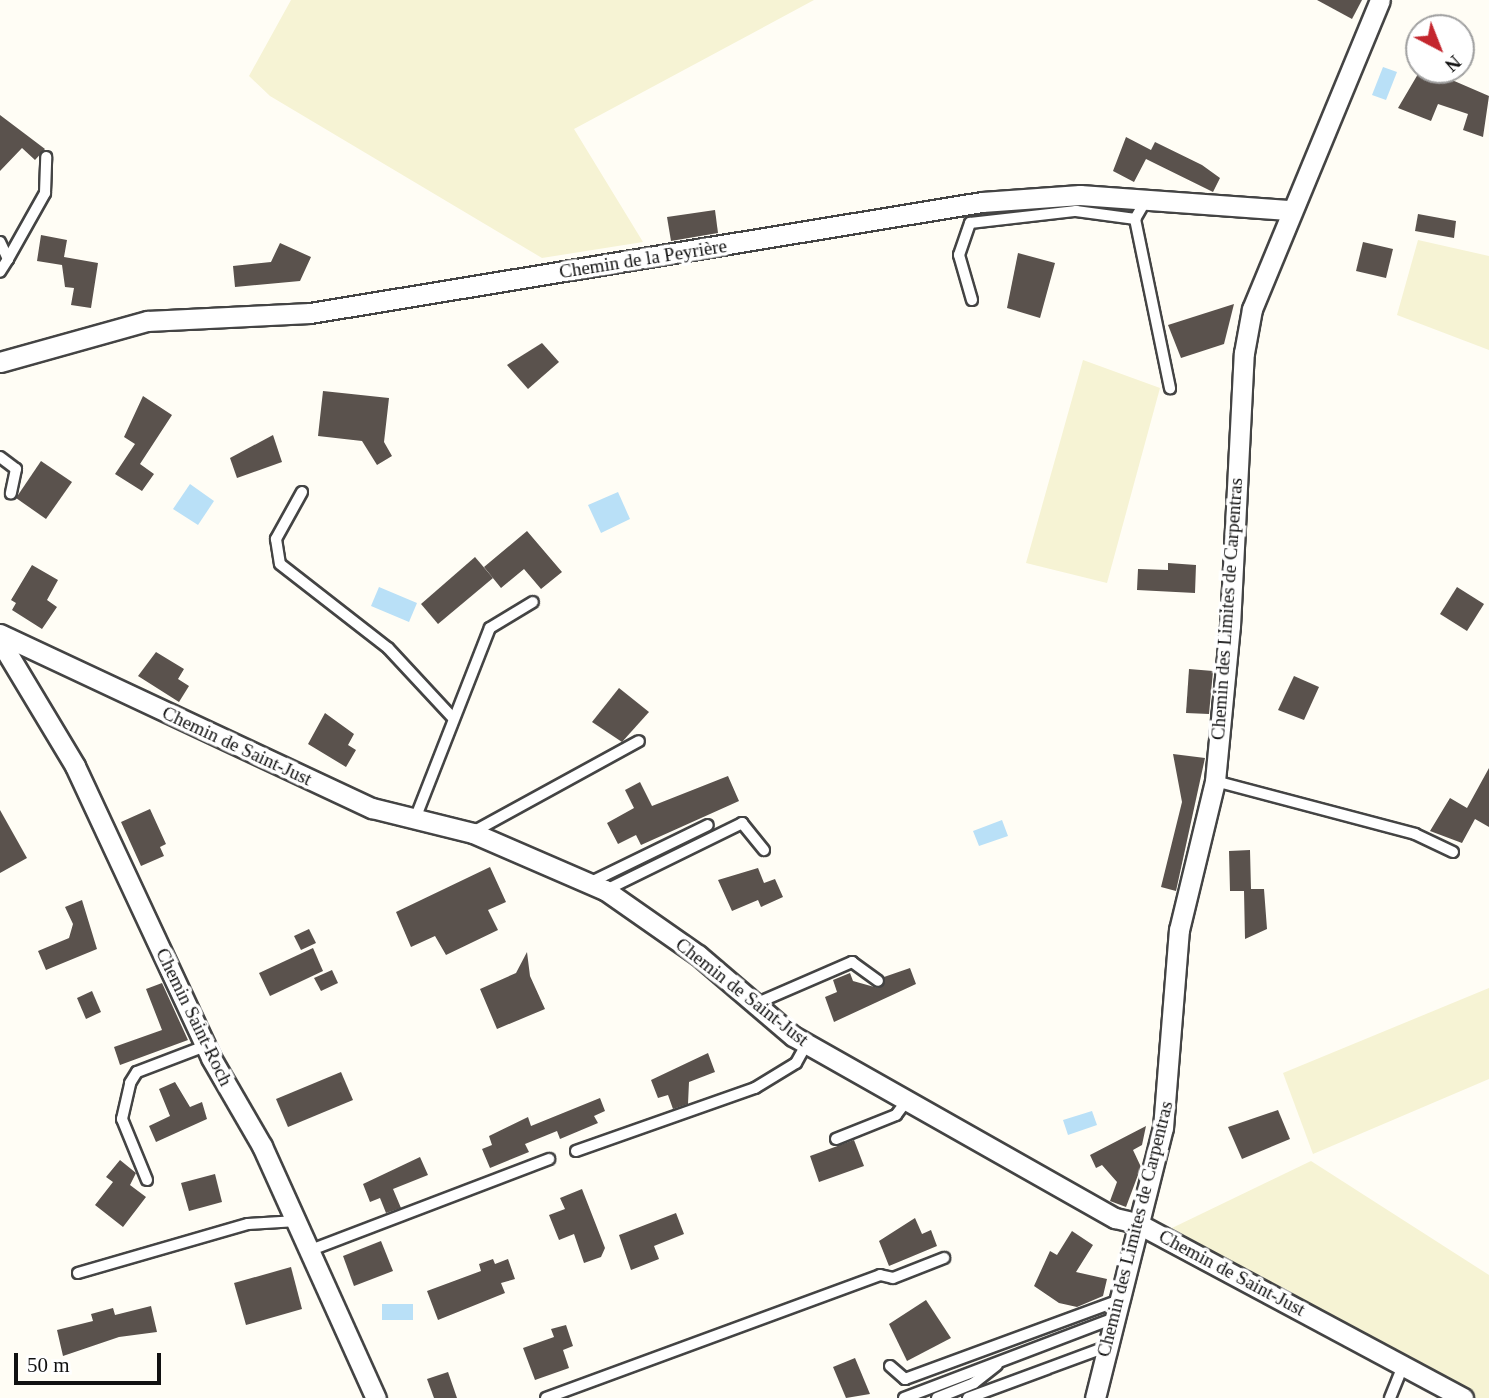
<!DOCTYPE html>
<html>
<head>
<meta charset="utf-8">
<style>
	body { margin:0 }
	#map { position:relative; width:1489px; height:1398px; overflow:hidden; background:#fffdf5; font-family:"Times New Roman",serif }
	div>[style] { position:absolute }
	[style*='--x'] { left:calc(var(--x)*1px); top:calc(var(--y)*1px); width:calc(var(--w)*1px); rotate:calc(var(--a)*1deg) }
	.farmland>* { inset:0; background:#f6f3d4 }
	.water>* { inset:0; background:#b9e0f7 }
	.building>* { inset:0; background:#5a524d }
	.roads { filter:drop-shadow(2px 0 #444) drop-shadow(-2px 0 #444) drop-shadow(0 2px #444) drop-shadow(0 -2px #444) }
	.lane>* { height:10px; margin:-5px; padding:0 5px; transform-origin:5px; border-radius:5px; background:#fff }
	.street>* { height:19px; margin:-9.5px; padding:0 9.5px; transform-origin:9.5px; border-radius:9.5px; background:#fff }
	span { translate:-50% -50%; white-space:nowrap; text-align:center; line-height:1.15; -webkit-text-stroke:7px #fff; paint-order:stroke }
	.street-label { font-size:19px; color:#111 }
	.north { position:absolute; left:1405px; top:14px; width:70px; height:70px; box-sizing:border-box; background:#fff; border:2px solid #a0a0a0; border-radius:50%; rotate:138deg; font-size:19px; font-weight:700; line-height:28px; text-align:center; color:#111 }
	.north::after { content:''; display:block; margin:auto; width:24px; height:32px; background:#c4262e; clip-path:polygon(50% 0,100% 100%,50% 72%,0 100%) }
	.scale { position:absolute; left:14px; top:1353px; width:147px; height:32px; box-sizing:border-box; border:4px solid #111; border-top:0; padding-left:9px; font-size:21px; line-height:24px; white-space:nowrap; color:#111; -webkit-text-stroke:5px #fff; paint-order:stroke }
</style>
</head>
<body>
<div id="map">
	<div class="farmland">
		<div style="clip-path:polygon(291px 0,814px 0,574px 129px,643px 242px,542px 258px,270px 96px,249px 76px)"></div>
		<div style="clip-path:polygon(1418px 240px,1489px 256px,1489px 350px,1397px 315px)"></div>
		<div style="clip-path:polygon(1083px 360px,1160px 388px,1107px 583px,1026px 563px)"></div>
		<div style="clip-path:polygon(1489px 988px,1489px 1079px,1313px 1154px,1283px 1073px)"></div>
		<div style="clip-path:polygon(1311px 1161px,1489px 1275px,1489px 1398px,1476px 1398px,1172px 1228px)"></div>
	</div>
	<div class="water">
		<div style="clip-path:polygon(1383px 67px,1397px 72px,1386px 100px,1372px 95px)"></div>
		<div style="clip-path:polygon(190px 484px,214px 501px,198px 525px,173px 509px)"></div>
		<div style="clip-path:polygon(618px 492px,630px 519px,601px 533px,588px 505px)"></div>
		<div style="clip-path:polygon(379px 587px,417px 603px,409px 622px,371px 606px)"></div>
		<div style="clip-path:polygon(1002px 820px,1008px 836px,979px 846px,973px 831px)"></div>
		<div style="clip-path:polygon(1092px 1111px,1097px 1125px,1068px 1135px,1063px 1120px)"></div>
		<div style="clip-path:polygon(382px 1304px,413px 1304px,413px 1320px,382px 1320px)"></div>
	</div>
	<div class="building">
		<div style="clip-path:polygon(1317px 0,1362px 0,1352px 19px)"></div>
		<div style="clip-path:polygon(1418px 74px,1443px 83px,1445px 77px,1489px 96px,1483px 137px,1463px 130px,1468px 114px,1438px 104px,1431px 121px,1398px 108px)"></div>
		<div style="clip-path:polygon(0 115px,45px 149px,35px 160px,22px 148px,0 171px)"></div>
		<div style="clip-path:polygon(1126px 137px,1151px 150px,1155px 142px,1202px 165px,1220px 178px,1213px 192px,1146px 159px,1134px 182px,1113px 171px)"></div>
		<div style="clip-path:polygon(715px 210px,718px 233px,671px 241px,667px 217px)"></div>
		<div style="clip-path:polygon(1418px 214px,1456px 221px,1454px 238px,1415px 231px)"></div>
		<div style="clip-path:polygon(41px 235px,67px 240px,64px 257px,98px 263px,91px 308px,71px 305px,74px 288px,65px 287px,62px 265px,37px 261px)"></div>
		<div style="clip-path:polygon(1363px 242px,1393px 249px,1386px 278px,1356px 271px)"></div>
		<div style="clip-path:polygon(280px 243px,311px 257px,300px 281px,235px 287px,233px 266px,271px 262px)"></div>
		<div style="clip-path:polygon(1018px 253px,1055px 263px,1040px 318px,1007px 308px)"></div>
		<div style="clip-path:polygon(1234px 304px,1224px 344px,1181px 358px,1168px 325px)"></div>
		<div style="clip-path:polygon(542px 343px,559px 362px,528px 389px,507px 365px)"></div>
		<div style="clip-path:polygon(323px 391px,389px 398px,384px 442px,392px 456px,377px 465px,362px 441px,318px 436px)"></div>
		<div style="clip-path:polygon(143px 396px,172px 415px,140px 464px,154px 474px,142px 491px,115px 474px,135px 444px,124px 437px)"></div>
		<div style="clip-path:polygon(273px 435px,282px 462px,237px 478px,230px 458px)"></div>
		<div style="clip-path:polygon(41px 461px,72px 482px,46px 519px,16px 498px)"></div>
		<div style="clip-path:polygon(527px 531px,562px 572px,541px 589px,524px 569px,501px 588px,484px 567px)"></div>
		<div style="clip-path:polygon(475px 557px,493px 578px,438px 624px,421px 604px)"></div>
		<div style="clip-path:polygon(1168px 563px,1196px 565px,1195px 593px,1137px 590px,1138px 569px,1168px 570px)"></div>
		<div style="clip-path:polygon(32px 565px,58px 580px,47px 600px,57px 607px,42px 629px,12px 610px,16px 603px,11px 600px)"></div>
		<div style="clip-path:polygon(1457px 587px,1484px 604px,1467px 631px,1440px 614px)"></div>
		<div style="clip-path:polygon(156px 652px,184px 669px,178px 679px,189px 686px,179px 702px,138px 676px)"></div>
		<div style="clip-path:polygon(1189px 669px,1213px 671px,1209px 714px,1186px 713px)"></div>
		<div style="clip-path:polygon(1294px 676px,1319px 687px,1304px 720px,1278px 710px)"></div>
		<div style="clip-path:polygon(619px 688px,649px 712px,622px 742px,592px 722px)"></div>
		<div style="clip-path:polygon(325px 713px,354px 734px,348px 745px,356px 750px,346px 767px,308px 744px)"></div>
		<div style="clip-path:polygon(1173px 754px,1205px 758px,1176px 891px,1161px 887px,1182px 802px)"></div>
		<div style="clip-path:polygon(1489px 768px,1489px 827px,1475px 819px,1462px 843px,1430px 831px,1450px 798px,1467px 808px)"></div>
		<div style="clip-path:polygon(728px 776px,739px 801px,641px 845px,636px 835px,618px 844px,607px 823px,634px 808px,625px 790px,640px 782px,652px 806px)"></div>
		<div style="clip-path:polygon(150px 809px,166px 844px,160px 847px,164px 856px,141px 866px,121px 822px)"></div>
		<div style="clip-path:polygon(0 810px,27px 858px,0 873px)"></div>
		<div style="clip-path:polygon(1250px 850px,1251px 889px,1264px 889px,1267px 929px,1245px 939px,1244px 891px,1230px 891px,1229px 851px)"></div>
		<div style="clip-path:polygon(490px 867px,506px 902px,488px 910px,498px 930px,446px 955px,435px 936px,411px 947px,396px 912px)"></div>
		<div style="clip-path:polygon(758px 868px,764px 883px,775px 879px,783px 897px,761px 907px,758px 900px,732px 911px,718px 880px)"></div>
		<div style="clip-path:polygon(82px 900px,97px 949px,46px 970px,38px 951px,69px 938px,73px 924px,65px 907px)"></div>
		<div style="clip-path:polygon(309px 929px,316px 943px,301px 950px,294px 936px)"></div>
		<div style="clip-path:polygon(313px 948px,323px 971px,270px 996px,259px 973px)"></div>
		<div style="clip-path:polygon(527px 952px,530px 976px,545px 1009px,497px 1029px,480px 989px,516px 973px)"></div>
		<div style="clip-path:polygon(910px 968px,916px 984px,834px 1022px,825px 997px,837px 992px,833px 980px,850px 973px,853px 981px,878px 988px,884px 977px)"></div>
		<div style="clip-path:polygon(332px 970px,338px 983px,321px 991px,314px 978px)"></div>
		<div style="clip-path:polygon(162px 983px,188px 1040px,120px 1065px,114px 1047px,162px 1030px,146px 989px)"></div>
		<div style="clip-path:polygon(92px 991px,101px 1012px,86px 1019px,77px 998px)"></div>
		<div style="clip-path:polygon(708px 1053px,715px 1072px,689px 1082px,688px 1104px,673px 1109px,668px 1095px,658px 1098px,651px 1080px)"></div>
		<div style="clip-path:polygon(341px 1072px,353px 1100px,288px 1127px,276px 1099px)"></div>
		<div style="clip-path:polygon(175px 1082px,190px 1107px,202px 1102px,207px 1119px,156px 1142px,149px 1126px,170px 1116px,159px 1089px)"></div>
		<div style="clip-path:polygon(600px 1098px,605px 1111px,594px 1116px,598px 1123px,560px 1139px,557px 1131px,525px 1144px,529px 1152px,490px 1168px,482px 1149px,492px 1145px,489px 1136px,528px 1117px,531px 1126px)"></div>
		<div style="clip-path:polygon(1278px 1110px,1290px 1139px,1242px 1159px,1228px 1127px)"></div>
		<div style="clip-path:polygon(1146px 1126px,1142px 1145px,1133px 1150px,1141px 1167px,1126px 1207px,1110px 1201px,1117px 1182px,1102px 1165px,1096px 1168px,1090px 1155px)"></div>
		<div style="clip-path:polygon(854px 1140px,864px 1166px,819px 1182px,810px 1156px)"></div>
		<div style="clip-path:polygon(420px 1157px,428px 1175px,393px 1189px,401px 1208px,386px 1213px,380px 1198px,370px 1202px,363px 1184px)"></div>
		<div style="clip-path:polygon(120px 1160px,136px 1173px,130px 1185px,146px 1197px,123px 1227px,95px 1205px,113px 1182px,106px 1177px)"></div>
		<div style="clip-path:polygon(215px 1174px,222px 1202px,189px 1211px,181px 1183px)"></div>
		<div style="clip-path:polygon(582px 1189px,605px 1248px,601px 1257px,584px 1263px,574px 1234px,559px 1240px,549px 1215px,565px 1209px,560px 1198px)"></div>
		<div style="clip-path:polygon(676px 1213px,684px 1234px,654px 1246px,659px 1259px,631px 1270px,619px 1235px)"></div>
		<div style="clip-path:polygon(915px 1218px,922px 1234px,931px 1230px,937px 1246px,889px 1266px,879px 1241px)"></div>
		<div style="clip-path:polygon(1072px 1231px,1093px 1245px,1076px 1272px,1107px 1279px,1103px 1296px,1077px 1307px,1059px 1303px,1034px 1286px,1050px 1251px,1057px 1255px)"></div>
		<div style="clip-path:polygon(381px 1241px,393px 1271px,354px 1286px,343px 1256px)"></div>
		<div style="clip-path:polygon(493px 1259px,495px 1264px,508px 1259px,515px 1279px,501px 1283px,505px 1293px,438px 1320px,427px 1291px,481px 1271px,479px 1264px)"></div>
		<div style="clip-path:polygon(291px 1267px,302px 1309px,246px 1325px,234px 1283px)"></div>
		<div style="clip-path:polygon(926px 1300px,951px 1338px,907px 1361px,889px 1324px)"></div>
		<div style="clip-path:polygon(151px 1306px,157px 1332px,119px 1337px,63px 1356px,57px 1330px,93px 1321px,91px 1314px,113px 1308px,115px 1315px)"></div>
		<div style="clip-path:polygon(566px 1325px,573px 1346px,563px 1350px,569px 1368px,535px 1380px,523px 1348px,554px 1337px,551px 1329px)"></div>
		<div style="clip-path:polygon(855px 1358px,870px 1394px,846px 1398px,833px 1367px)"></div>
		<div style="clip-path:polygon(448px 1372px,457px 1398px,434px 1398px,427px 1379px)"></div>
	</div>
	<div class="roads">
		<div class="lane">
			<div style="--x:1146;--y:200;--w:22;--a:120"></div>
			<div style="--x:1135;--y:219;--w:173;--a:78.3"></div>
			<div style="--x:0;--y:242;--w:19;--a:65"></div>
			<div style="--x:8;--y:259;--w:15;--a:122"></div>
			<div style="--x:8;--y:259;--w:76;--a:-60.7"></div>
			<div style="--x:45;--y:193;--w:36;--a:-88"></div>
			<div style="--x:972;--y:300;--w:47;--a:-106.1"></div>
			<div style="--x:959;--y:255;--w:34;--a:-71"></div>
			<div style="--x:970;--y:223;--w:107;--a:-6.5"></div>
			<div style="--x:1076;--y:211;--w:60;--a:7.7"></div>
			<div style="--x:0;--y:457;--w:20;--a:37"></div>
			<div style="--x:16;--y:469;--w:25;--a:102"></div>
			<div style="--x:302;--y:492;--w:54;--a:119"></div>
			<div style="--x:276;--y:539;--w:25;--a:81"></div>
			<div style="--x:280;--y:564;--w:137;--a:37.9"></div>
			<div style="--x:388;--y:648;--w:96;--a:47.1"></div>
			<div style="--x:1215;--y:781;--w:207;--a:14.8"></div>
			<div style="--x:1415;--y:834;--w:42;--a:25.3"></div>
			<div style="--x:415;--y:819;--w:205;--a:-68.6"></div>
			<div style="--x:490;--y:628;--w:50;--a:-31.2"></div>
			<div style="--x:473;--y:832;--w:189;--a:-28.7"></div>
			<div style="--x:589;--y:883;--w:132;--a:-26"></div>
			<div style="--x:606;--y:890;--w:152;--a:-26.2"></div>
			<div style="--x:742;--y:823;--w:35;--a:51"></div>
			<div style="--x:755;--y:1004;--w:106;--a:-23.4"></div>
			<div style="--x:852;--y:962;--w:32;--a:36"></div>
			<div style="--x:836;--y:1139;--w:65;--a:-21.8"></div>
			<div style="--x:896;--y:1115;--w:20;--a:-53"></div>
			<div style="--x:576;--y:1151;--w:190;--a:-19.4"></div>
			<div style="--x:755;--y:1088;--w:48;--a:-31.4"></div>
			<div style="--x:796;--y:1063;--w:23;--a:-61"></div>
			<div style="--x:147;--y:1180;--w:66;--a:-112.3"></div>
			<div style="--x:122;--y:1119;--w:37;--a:-77"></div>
			<div style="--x:130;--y:1083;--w:13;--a:-58"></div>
			<div style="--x:137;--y:1072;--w:73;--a:-20.9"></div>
			<div style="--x:311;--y:1250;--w:255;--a:-20.9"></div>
			<div style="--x:78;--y:1273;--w:177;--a:-16.1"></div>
			<div style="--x:248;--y:1224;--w:49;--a:-3.5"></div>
			<div style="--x:890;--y:1366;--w:20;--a:41"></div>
			<div style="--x:905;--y:1379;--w:226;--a:-20.2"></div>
			<div style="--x:546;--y:1398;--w:356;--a:-20.2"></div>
			<div style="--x:880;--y:1275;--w:13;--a:13"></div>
			<div style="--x:893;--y:1278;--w:55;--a:-21.4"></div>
			<div style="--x:904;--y:1398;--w:222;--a:-20.8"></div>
			<div style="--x:937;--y:1398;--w:40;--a:-22"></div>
			<div style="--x:974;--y:1383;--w:29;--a:-38"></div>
			<div style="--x:968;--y:1398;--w:147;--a:-20.3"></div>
			<div style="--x:1390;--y:1398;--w:38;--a:-68"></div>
		</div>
		<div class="street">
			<div style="--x:0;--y:362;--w:153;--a:-15.6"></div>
			<div style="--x:147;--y:321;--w:163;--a:-2.8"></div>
			<div style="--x:310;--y:313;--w:681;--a:-9.38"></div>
			<div style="--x:982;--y:202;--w:98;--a:-4.1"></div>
			<div style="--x:1080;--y:195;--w:212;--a:4.1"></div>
			<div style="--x:0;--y:634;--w:411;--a:25.1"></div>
			<div style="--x:372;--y:808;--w:104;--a:13.9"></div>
			<div style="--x:473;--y:833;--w:144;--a:23.4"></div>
			<div style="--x:605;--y:890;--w:113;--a:35"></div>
			<div style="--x:698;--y:955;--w:125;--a:40.5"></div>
			<div style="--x:793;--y:1036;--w:370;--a:29.5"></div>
			<div style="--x:1115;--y:1218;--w:23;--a:13"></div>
			<div style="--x:1137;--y:1223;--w:370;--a:28.2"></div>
			<div style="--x:0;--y:641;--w:146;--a:59"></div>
			<div style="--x:75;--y:766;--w:322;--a:65"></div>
			<div style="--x:211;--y:1058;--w:102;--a:59.9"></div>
			<div style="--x:262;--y:1146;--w:277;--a:65.7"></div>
			<div style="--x:1095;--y:1398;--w:278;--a:-75.9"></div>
			<div style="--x:1163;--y:1128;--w:199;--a:-85.4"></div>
			<div style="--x:1179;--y:930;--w:153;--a:-76.4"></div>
			<div style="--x:1215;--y:781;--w:156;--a:-84.5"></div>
			<div style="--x:1230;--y:626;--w:273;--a:-87.1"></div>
			<div style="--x:1244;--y:353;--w:45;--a:-79.7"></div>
			<div style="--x:1252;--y:309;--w:334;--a:-67.5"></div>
		</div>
	</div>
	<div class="street-label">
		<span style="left:643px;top:259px;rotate:-9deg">Chemin de la Peyrière</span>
		<span style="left:1227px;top:609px;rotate:-86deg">Chemin des Limites de Carpentras</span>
		<span style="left:237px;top:746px;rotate:25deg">Chemin de Saint-Just</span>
		<span style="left:742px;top:992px;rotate:38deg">Chemin de Saint-Just</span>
		<span style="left:194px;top:1017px;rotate:64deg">Chemin Saint-Roch</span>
		<span style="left:1135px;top:1229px;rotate:-76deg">Chemin des Limites de Carpentras</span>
		<span style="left:1232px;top:1273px;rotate:28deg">Chemin de Saint-Just</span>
	</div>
	<div class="north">N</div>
	<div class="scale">50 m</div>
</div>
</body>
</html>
